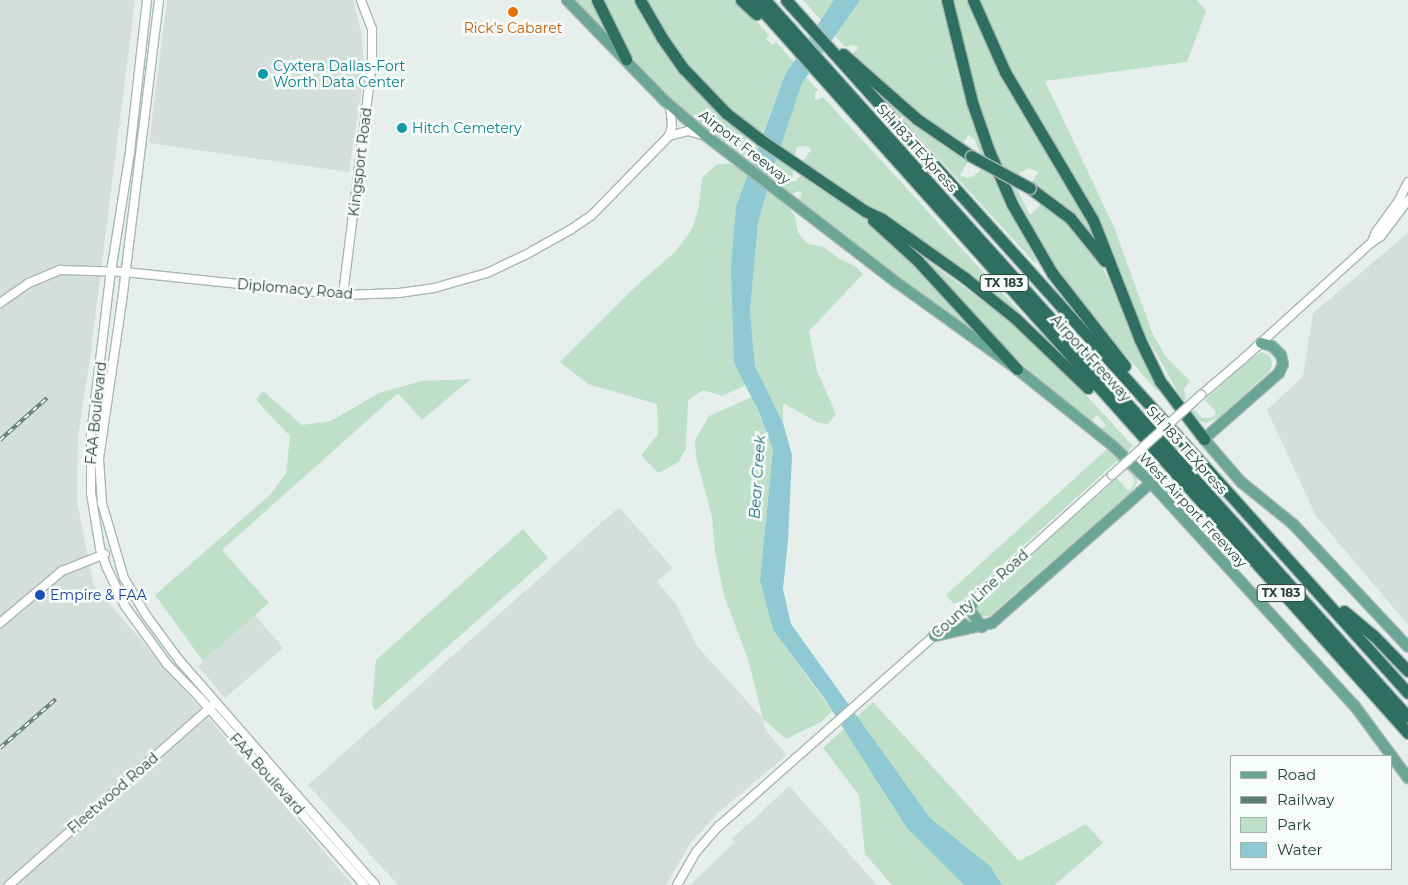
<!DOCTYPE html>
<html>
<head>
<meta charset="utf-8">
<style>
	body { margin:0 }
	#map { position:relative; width:1408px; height:885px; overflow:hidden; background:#e6efeb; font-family:Montserrat,sans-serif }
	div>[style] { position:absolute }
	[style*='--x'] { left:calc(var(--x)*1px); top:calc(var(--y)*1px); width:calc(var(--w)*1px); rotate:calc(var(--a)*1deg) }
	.built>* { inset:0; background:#d4dfda }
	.green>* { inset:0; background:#bfe0c8 }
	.water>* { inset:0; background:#8ec9d4 }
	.roads { filter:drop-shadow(1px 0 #a8b8b2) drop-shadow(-1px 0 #a8b8b2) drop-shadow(0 1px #a8b8b2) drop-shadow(0 -1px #a8b8b2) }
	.minor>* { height:8px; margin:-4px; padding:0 4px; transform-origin:4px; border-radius:4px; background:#fff }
	.major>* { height:10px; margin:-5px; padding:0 5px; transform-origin:5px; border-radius:5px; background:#6aa596 }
	.highway>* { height:11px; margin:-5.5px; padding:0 5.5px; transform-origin:5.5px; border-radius:5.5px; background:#2f6f62 }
	.rail>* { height:4px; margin-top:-2px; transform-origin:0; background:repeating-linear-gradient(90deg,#f7fbf9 0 5.5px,#5f7d75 0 11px); box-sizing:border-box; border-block:1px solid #5f7d75 }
	.bridges { filter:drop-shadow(1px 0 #a8b8b2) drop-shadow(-1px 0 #a8b8b2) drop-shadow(0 1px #a8b8b2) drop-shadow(0 -1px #a8b8b2) }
	.minor-bridge>* { height:8px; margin:-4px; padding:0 4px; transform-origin:4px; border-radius:4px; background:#fff }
	.highway-bridge>* { height:11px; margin:-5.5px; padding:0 5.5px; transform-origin:5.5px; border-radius:5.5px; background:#2f6f62 }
	.dots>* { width:14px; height:14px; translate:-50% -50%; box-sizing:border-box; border:2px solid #f7fbf9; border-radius:50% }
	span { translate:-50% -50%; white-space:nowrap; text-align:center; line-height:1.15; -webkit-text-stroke:5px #f7fbf9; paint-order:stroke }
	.shield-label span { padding:1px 4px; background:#f7fbf9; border:1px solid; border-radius:4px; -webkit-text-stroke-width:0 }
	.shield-label { font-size:12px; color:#24423a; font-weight:700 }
	.food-label { font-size:14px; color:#c56008 }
	.culture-label { font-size:14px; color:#0d838f }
	.left { translate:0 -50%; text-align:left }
	.street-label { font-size:14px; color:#24423a }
	.transit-label { font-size:14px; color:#164399 }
	.water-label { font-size:15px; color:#1c6f80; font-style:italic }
	.legend { position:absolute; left:1230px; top:755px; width:162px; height:115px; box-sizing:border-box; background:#f7fbf9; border:1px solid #a3b1ad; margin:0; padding:6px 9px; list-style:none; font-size:15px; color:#24423a }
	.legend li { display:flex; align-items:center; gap:10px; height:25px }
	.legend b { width:25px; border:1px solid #a3b1ad }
</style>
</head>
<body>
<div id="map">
	<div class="built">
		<div style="clip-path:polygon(0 0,135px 0,89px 366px,78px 436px,77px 501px,94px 586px,353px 885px,0 885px)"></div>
		<div style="clip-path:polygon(167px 0,353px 0,362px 36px,364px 74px,349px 172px,149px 143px)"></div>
		<div style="clip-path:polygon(1408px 233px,1408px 625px,1316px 516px,1267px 410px,1303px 376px,1313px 313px)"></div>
		<div style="clip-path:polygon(619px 507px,673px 568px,657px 581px,675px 603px,697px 646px,763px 719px,766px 731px,787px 755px,720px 811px,691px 842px,666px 885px,398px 885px,308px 785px)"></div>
		<div style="clip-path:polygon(255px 615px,283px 648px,225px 698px,198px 666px)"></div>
		<div style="clip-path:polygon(789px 786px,877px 885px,690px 885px,735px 842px,732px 839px)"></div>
	</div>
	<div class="green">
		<div style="clip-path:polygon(572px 0,593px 0,610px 38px)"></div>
		<div style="clip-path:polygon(600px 0,634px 0,655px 37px,687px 81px,722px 116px,758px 145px,751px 164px,731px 150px,730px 138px,725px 144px,695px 121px,651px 81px,626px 48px)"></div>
		<div style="clip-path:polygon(646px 0,736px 0,769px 35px,766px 39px,773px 45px,776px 42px,794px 62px,785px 76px,762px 134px,723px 102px,693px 70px,667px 35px)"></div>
		<div style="clip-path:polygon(803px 0,942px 0,960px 82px,976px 132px,988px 162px,983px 160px,974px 139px,968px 135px,961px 148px,935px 130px,862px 65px,852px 54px,859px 47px,852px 45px,845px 47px,835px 36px,843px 24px,831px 6px,821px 20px)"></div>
		<div style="clip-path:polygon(953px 0,968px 0,989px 52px,1078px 204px,1092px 229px,1090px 232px,1076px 218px,1031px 184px,1038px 172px,1029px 168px,1017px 175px,1014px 171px,1004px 171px,975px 93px)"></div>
		<div style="clip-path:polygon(978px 0,1197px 0,1206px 11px,1187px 62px,1045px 81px,1114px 227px,1152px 332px,1165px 356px,1190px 381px,1184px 389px,1186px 399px,1183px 401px,1145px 334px,1105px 231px,1009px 70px)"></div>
		<div style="clip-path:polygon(806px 77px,818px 90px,815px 94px,815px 101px,823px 97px,1029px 322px,979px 281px,803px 161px,811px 150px,807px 146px,797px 147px,795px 156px,780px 146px,802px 83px)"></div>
		<div style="clip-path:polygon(877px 91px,922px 130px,968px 161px,960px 175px,968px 178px,973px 177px,982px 168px,992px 172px,1037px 262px,1034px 262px)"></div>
		<div style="clip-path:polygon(777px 157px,794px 168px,792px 178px,795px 182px,802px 174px,859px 213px,892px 241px,984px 338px,979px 339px,801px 204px,798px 200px,802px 194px,800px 191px,790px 194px,770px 179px)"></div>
		<div style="clip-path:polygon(729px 163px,748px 174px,736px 206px,734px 360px,746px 385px,722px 396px,703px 390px,688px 400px,686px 448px,679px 462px,658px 473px,641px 455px,658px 434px,657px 404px,588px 384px,560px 362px,636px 286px,676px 251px,692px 229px,699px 207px,702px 178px,716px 165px)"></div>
		<div style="clip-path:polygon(1008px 181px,1014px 183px,1030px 215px,1043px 202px,1066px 221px,1100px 262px,1160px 388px,1157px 391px,1088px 312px,1059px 273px)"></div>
		<div style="clip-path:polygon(767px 190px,788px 206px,795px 217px,798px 233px,808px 244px,822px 246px,840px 259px,855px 266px,863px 274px,809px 331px,817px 371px,836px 414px,828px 424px,819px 423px,783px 403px,783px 423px,755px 366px,750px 311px,758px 223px)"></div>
		<div style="clip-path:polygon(917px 253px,1007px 319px,1034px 342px,1073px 381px,1133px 446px,1127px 452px,1099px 427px,1098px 426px,1103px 428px,1106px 425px,1097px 415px,1091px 421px,1017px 360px)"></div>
		<div style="clip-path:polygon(1262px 352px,1270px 356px,1272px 365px,1269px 372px,1219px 417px,1207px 423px,1200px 421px,1191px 412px,1194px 409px,1202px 418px,1209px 418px,1215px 416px,1216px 412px,1205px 400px,1251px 358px)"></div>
		<div style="clip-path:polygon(471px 379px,422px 420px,398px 393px,222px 550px,269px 603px,203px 661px,155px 595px,271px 494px,286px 473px,290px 436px,256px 400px,263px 391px,302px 425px,331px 421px,379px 393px,422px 381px)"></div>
		<div style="clip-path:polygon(752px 397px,773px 449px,760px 580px,773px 630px,832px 711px,821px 722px,786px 739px,763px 719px,748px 659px,724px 595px,715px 552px,712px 517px,696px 457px,695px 440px,709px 416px)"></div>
		<div style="clip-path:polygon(1107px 449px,1137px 477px,1137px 483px,1131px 492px,989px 616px,982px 617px,978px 613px,978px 606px,985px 596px,1117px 478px,1128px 491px,1131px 489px,1135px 482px,1132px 475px,1117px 461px,964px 599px,957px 603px,953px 603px,946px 595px)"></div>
		<div style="clip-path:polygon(1142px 456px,1169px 486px,1165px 489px,1137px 461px)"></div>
		<div style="clip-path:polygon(523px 529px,548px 558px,375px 711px,372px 704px,376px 660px)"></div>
		<div style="clip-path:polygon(873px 702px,1019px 861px,1086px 824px,1103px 843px,1055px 885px,892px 885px,865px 854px,859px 795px,823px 748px)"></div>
	</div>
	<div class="water">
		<div style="clip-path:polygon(834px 0,860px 0,802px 83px,775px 163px,758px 223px,750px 311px,755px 366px,783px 423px,792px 455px,788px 540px,783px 589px,791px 624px,930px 818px,990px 866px,1002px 885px,964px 885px,907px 828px,824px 698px,773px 630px,760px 580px,773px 449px,758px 410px,734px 363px,731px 267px,736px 206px,785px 75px)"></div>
	</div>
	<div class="roads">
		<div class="minor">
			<div style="--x:147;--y:0;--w:153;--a:96.4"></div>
			<div style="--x:130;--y:152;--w:128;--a:99"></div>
			<div style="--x:110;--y:278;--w:157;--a:96.9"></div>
			<div style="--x:91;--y:434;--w:59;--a:90"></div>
			<div style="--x:91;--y:493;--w:56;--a:80.7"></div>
			<div style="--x:100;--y:548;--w:21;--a:71"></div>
			<div style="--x:107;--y:568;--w:42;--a:64.7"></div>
			<div style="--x:125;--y:606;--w:72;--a:54.1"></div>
			<div style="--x:167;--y:664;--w:47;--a:45.9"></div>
			<div style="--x:200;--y:698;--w:249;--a:48.7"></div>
			<div style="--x:159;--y:0;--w:303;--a:97"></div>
			<div style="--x:122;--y:301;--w:160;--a:98.3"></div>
			<div style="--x:99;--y:459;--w:44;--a:86.1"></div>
			<div style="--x:102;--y:503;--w:78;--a:73.7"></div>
			<div style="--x:124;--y:578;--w:43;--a:59.3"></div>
			<div style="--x:146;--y:615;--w:56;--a:53.7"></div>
			<div style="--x:179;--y:660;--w:298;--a:48.9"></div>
			<div style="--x:669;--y:136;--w:10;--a:-73"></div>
			<div style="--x:672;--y:126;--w:21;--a:-95"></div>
			<div style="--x:1372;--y:242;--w:11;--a:-68"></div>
			<div style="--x:1376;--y:232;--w:39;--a:-54"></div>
			<div style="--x:1399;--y:200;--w:20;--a:-63"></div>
			<div style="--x:343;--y:295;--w:234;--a:-82.9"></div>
			<div style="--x:372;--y:63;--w:34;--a:-90"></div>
			<div style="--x:372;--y:29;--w:31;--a:-111"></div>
			<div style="--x:0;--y:303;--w:35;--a:-35"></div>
			<div style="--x:29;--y:283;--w:34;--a:-23"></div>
			<div style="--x:60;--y:270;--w:65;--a:1.8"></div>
			<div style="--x:125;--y:272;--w:219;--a:6"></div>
			<div style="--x:343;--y:295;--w:56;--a:-2"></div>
			<div style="--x:399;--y:293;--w:35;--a:-8"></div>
			<div style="--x:434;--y:288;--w:55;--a:-15.8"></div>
			<div style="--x:487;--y:273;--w:44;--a:-25.4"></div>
			<div style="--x:527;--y:254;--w:49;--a:-29.2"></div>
			<div style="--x:570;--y:230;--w:25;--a:-34"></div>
			<div style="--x:591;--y:216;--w:112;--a:-45.7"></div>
			<div style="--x:669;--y:136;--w:20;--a:-15"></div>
			<div style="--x:688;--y:131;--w:16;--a:15"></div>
			<div style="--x:1201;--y:395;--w:55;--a:-40.6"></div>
			<div style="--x:1243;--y:359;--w:174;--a:-42.2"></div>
			<div style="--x:1372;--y:242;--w:11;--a:-34"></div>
			<div style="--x:1381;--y:236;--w:45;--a:-53.1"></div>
			<div style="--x:0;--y:623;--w:81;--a:-40"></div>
			<div style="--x:62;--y:571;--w:46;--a:-21.6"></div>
			<div style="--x:9;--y:885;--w:271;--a:-41.4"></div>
			<div style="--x:677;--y:885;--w:38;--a:-60"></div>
			<div style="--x:696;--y:852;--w:35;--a:-49"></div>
			<div style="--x:719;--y:826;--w:302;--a:-41.5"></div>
			<div style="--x:945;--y:626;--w:225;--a:-42.1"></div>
		</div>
		<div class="major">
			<div style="--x:567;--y:0;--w:141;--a:45.9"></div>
			<div style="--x:665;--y:101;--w:52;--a:40.4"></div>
			<div style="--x:705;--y:135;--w:241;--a:37.6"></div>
			<div style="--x:896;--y:282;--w:149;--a:35.7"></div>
			<div style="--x:1017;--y:369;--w:123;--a:38.7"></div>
			<div style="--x:1113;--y:446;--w:53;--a:44.2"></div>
			<div style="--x:1151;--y:483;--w:301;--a:47.6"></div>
			<div style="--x:1354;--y:705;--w:91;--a:53.5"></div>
			<div style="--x:1261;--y:343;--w:11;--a:15"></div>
			<div style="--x:1272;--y:346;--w:13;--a:45"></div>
			<div style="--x:1281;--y:355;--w:9;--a:77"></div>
			<div style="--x:1283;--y:364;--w:10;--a:114"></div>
			<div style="--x:1279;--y:373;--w:100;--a:138.7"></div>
			<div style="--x:1204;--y:439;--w:57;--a:49.3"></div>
			<div style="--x:1241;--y:482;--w:67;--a:38.9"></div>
			<div style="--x:1293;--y:524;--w:168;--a:46.9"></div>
			<div style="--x:974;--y:600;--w:11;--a:112"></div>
			<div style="--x:970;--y:610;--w:21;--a:55"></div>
			<div style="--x:955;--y:617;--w:17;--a:40"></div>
			<div style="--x:968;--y:628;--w:6;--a:-9"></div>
			<div style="--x:934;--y:636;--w:59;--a:-12.6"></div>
			<div style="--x:992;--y:623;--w:212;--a:-41.4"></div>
		</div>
		<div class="highway">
			<div style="--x:597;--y:0;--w:66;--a:63.8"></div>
			<div style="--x:640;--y:0;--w:44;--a:59.9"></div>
			<div style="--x:662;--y:38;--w:38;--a:55"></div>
			<div style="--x:684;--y:69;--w:61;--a:46.3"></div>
			<div style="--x:726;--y:113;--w:44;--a:37.6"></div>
			<div style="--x:761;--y:140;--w:126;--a:34.3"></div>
			<div style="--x:865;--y:211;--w:19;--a:25"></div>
			<div style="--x:882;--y:219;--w:102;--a:35.4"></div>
			<div style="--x:965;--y:278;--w:64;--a:38.7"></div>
			<div style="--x:1015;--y:318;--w:101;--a:43.8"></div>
			<div style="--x:741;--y:0;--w:21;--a:43"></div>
			<div style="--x:753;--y:0;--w:983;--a:48.22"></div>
			<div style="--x:765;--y:0;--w:963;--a:48.11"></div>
			<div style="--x:786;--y:0;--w:931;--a:48.09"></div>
			<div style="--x:947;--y:0;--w:105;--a:76.2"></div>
			<div style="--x:972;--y:102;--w:52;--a:70.9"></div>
			<div style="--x:989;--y:151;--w:58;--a:66.5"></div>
			<div style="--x:1012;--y:204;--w:80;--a:59.9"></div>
			<div style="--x:1052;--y:273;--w:118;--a:51.9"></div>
			<div style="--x:973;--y:0;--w:79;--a:66"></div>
			<div style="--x:1005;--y:72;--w:172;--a:59.3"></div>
			<div style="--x:1093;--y:220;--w:129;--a:68.6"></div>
			<div style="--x:1140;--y:340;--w:46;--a:64"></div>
			<div style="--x:1160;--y:381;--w:73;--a:52.8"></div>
			<div style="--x:843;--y:54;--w:98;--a:41.3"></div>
			<div style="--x:917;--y:119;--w:65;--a:34.4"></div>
			<div style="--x:1030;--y:188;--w:50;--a:36.9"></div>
			<div style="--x:1070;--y:218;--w:55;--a:50.9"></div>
			<div style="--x:873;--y:220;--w:59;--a:42.3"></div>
			<div style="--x:917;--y:260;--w:148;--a:47.5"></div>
			<div style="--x:1344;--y:611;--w:39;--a:40"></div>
			<div style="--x:1374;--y:636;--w:49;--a:45.8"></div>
		</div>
	</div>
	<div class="rail">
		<div style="--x:0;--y:440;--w:63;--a:-41.8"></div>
		<div style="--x:0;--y:748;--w:74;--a:-41.2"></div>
	</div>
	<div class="bridges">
		<div class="minor-bridge">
			<div style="--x:1112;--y:475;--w:120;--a:-42"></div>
		</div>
		<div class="highway-bridge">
			<div style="--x:971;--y:156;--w:67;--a:28.5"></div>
		</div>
	</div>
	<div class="dots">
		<div style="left:513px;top:12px;background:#e8710a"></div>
		<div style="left:263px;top:74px;background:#0f9aa8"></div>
		<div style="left:402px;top:128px;background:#0f9aa8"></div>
		<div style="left:40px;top:595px;background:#1a4fb4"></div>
	</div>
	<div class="shield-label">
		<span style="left:1004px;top:283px">TX 183</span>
		<span style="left:1281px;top:593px">TX 183</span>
	</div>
	<div class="food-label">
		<span style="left:513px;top:28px">Rick's Cabaret</span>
	</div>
	<div class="culture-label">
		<span class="left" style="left:273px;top:74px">Cyxtera Dallas-Fort<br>Worth Data Center</span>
		<span class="left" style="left:412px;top:128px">Hitch Cemetery</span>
	</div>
	<div class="street-label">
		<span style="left:745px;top:147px;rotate:38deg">Airport Freeway</span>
		<span style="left:917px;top:148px;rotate:48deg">SH 183 TEXpress</span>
		<span style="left:360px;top:162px;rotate:-83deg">Kingsport Road</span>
		<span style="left:295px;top:289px;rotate:5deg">Diplomacy Road</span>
		<span style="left:1091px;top:358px;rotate:48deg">Airport Freeway</span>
		<span style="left:96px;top:413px;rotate:-84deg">FAA Boulevard</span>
		<span style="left:1187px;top:450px;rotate:48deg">SH 183 TEXpress</span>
		<span style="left:1193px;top:510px;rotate:47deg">West Airport Freeway</span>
		<span style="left:980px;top:594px;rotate:-42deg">County Line Road</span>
		<span style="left:267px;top:774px;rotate:48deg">FAA Boulevard</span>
		<span style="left:113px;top:793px;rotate:-41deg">Fleetwood Road</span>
	</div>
	<div class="transit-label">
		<span class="left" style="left:50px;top:595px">Empire &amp; FAA</span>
	</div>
	<div class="water-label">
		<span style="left:757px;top:477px;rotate:-86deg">Bear Creek</span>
	</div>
	<ul class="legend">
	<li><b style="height:6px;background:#6aa596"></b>Road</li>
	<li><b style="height:6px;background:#5f7d75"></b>Railway</li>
	<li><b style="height:14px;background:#bfe0c8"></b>Park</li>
	<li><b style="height:14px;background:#8ec9d4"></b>Water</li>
	</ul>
</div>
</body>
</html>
